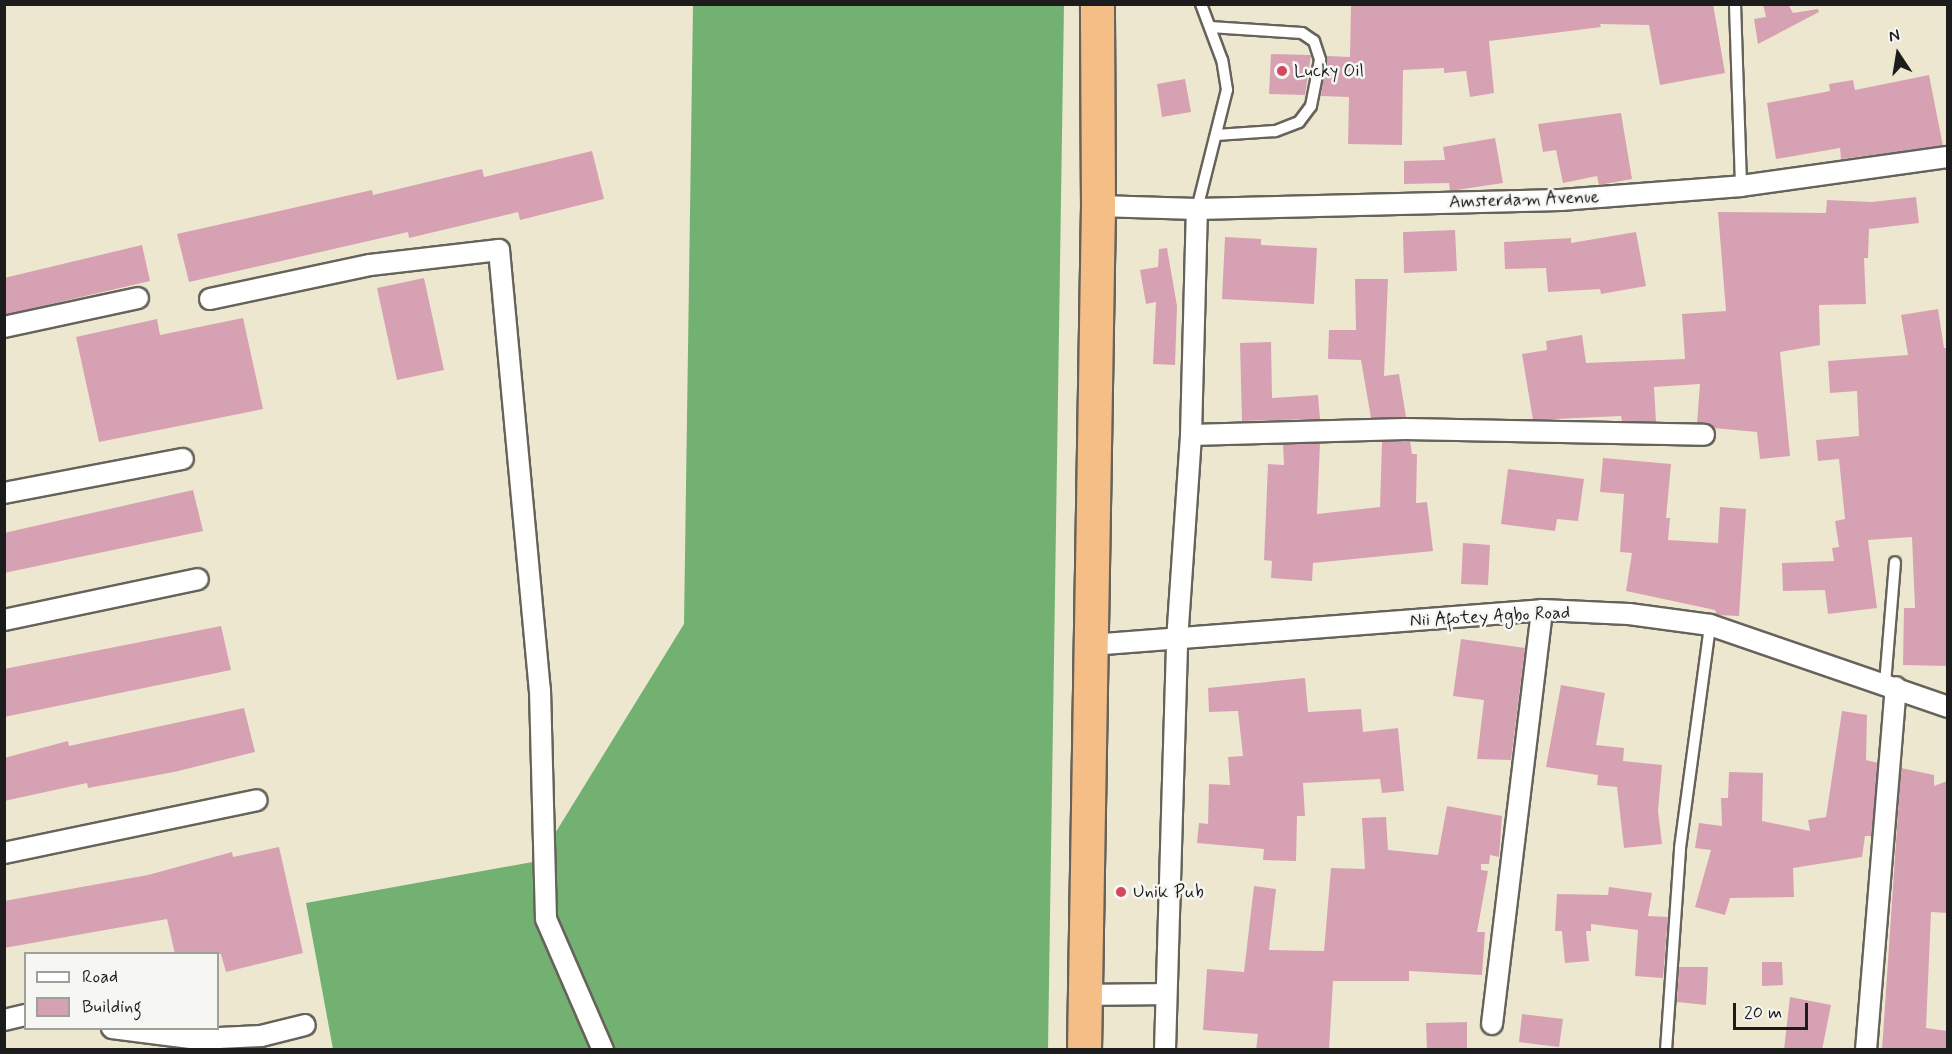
<!DOCTYPE html>
<html>
<head>
<meta charset="utf-8">
<style>
	body { margin:0 }
	#map { position:relative; width:1952px; height:1054px; overflow:hidden; background:#eee7cf; font-family:Mynerve,sans-serif }
	div>[style] { position:absolute }
	[style*='--x'] { left:calc(var(--x)*1px); top:calc(var(--y)*1px); width:calc(var(--w)*1px); rotate:calc(var(--a)*1deg) }
	.forest>* { inset:0; background:#73b172 }
	.building>* { inset:0; background:#d7a1b4 }
	.roads { filter:drop-shadow(2px 0 #66635b) drop-shadow(-2px 0 #66635b) drop-shadow(0 2px #66635b) drop-shadow(0 -2px #66635b) }
	.lane>* { height:10px; margin:-5px; padding:0 5px; transform-origin:5px; border-radius:5px; background:#fff }
	.street>* { height:20px; margin:-10px; padding:0 10px; transform-origin:10px; border-radius:10px; background:#fff }
	.highway>* { height:33px; margin:-16.5px; padding:0 16.5px; transform-origin:16.5px; border-radius:16.5px; background:#f6be87 }
	.dots>* { width:16px; height:16px; translate:-50% -50%; box-sizing:border-box; border:3px solid #f6f6f2; border-radius:50% }
	span { translate:-50% -50%; white-space:nowrap; text-align:center; line-height:1.15; -webkit-text-stroke:5px #f6f6f2; paint-order:stroke }
	.poi-label { font-size:18px; color:#1c1c1c }
	.left { translate:0 -50%; text-align:left }
	.street-label { font-size:18px; color:#1c1c1c }
	.frame { position:absolute; inset:0; border:6px solid #1c1c1c; pointer-events:none }
	.legend { position:absolute; left:24px; top:952px; width:195px; height:78px; box-sizing:border-box; background:#f6f6f2; border:2px solid #9f9f9c; margin:0; padding:8px 10px; list-style:none; font-size:18px; color:#1c1c1c }
	.legend li { display:flex; align-items:center; gap:12px; height:30px }
	.legend b { width:30px; border:2px solid #9f9f9c }
	.north { position:absolute; left:1868px; top:24px; width:60px; height:60px; -webkit-text-stroke:4px #f6f6f2; paint-order:stroke; rotate:348deg; font-size:16px; font-weight:700; line-height:24px; text-align:center; color:#1c1c1c }
	.north::after { content:''; display:block; margin:auto; width:21px; height:27px; background:#1c1c1c; clip-path:polygon(50% 0,100% 100%,50% 72%,0 100%) }
	.scale { position:absolute; left:1733px; top:1003px; width:75px; height:27px; box-sizing:border-box; border:3px solid #1c1c1c; border-top:0; padding-left:8px; font-size:18px; line-height:21px; white-space:nowrap; color:#1c1c1c; -webkit-text-stroke:4px #f6f6f2; paint-order:stroke }
</style>
</head>
<body>
<div id="map">
	<div class="forest">
		<div style="clip-path:polygon(693px 5px,1064px 5px,1048px 1049px,333px 1049px,306px 903px,538px 861px,684px 624px)"></div>
	</div>
	<div class="building">
		<div style="clip-path:polygon(1351px 4px,1713px 4px,1725px 73px,1660px 85px,1649px 25px,1600px 24px,1601px 27px,1489px 41px,1494px 93px,1470px 97px,1466px 71px,1444px 73px,1444px 68px,1403px 70px,1402px 145px,1348px 144px,1349px 97px,1321px 96px,1327px 56px,1350px 57px)"></div>
		<div style="clip-path:polygon(1763px 4px,1788px 4px,1793px 13px,1818px 9px,1819px 12px,1758px 44px,1754px 19px,1766px 17px)"></div>
		<div style="clip-path:polygon(1271px 54px,1311px 55px,1305px 95px,1269px 94px)"></div>
		<div style="clip-path:polygon(1929px 75px,1943px 146px,1841px 159px,1840px 148px,1776px 159px,1767px 103px,1830px 91px,1829px 84px,1853px 80px,1855px 90px)"></div>
		<div style="clip-path:polygon(1185px 79px,1191px 112px,1162px 117px,1157px 84px)"></div>
		<div style="clip-path:polygon(1621px 113px,1632px 179px,1599px 185px,1597px 176px,1563px 183px,1556px 150px,1543px 152px,1538px 124px)"></div>
		<div style="clip-path:polygon(1495px 138px,1503px 183px,1450px 191px,1449px 183px,1404px 184px,1404px 161px,1445px 160px,1443px 147px)"></div>
		<div style="clip-path:polygon(592px 151px,604px 199px,520px 220px,518px 212px,409px 238px,408px 232px,189px 282px,177px 234px,372px 190px,373px 195px,482px 169px,484px 177px)"></div>
		<div style="clip-path:polygon(1916px 197px,1919px 223px,1869px 229px,1868px 258px,1864px 258px,1866px 304px,1819px 305px,1820px 345px,1780px 352px,1790px 456px,1760px 459px,1757px 432px,1714px 428px,1697px 423px,1700px 384px,1654px 387px,1656px 422px,1622px 421px,1621px 416px,1533px 420px,1522px 354px,1547px 350px,1546px 341px,1582px 335px,1586px 363px,1685px 359px,1682px 314px,1726px 311px,1718px 212px,1826px 213px,1827px 200px,1872px 202px)"></div>
		<div style="clip-path:polygon(1455px 230px,1457px 271px,1404px 273px,1403px 232px)"></div>
		<div style="clip-path:polygon(1636px 232px,1646px 286px,1601px 294px,1600px 289px,1548px 292px,1546px 268px,1505px 269px,1504px 242px,1571px 238px,1571px 243px)"></div>
		<div style="clip-path:polygon(1225px 237px,1261px 239px,1261px 245px,1317px 248px,1314px 304px,1222px 299px)"></div>
		<div style="clip-path:polygon(142px 245px,150px 281px,4px 315px,4px 278px)"></div>
		<div style="clip-path:polygon(1167px 248px,1177px 306px,1175px 365px,1153px 364px,1156px 302px,1146px 304px,1140px 270px,1158px 267px,1159px 249px)"></div>
		<div style="clip-path:polygon(424px 278px,444px 370px,397px 380px,377px 288px)"></div>
		<div style="clip-path:polygon(1355px 279px,1388px 279px,1384px 376px,1399px 374px,1406px 417px,1371px 418px,1361px 360px,1328px 359px,1329px 330px,1356px 330px)"></div>
		<div style="clip-path:polygon(1938px 309px,1944px 348px,1947px 348px,1947px 666px,1903px 665px,1904px 608px,1915px 608px,1912px 537px,1868px 540px,1877px 608px,1828px 614px,1825px 590px,1783px 591px,1782px 563px,1834px 561px,1832px 548px,1839px 547px,1835px 521px,1845px 519px,1839px 459px,1818px 461px,1816px 440px,1859px 436px,1857px 391px,1830px 393px,1828px 361px,1908px 355px,1901px 315px)"></div>
		<div style="clip-path:polygon(243px 318px,263px 409px,99px 442px,76px 337px,157px 319px,160px 335px)"></div>
		<div style="clip-path:polygon(1271px 342px,1272px 398px,1318px 395px,1320px 419px,1242px 421px,1240px 343px)"></div>
		<div style="clip-path:polygon(1410px 441px,1412px 454px,1417px 454px,1416px 503px,1427px 502px,1433px 551px,1313px 563px,1312px 581px,1271px 578px,1272px 561px,1264px 560px,1268px 464px,1284px 465px,1283px 444px,1320px 443px,1317px 514px,1380px 507px,1382px 442px)"></div>
		<div style="clip-path:polygon(1603px 458px,1671px 464px,1666px 518px,1670px 518px,1668px 540px,1718px 543px,1720px 507px,1746px 509px,1739px 616px,1717px 615px,1715px 610px,1626px 591px,1632px 553px,1620px 552px,1624px 494px,1600px 492px)"></div>
		<div style="clip-path:polygon(1508px 469px,1584px 479px,1578px 521px,1557px 519px,1555px 531px,1501px 524px)"></div>
		<div style="clip-path:polygon(193px 490px,203px 531px,4px 573px,4px 533px)"></div>
		<div style="clip-path:polygon(1463px 543px,1490px 545px,1488px 585px,1461px 584px)"></div>
		<div style="clip-path:polygon(221px 626px,231px 670px,4px 717px,4px 669px)"></div>
		<div style="clip-path:polygon(1461px 639px,1525px 648px,1511px 760px,1477px 759px,1484px 700px,1453px 696px)"></div>
		<div style="clip-path:polygon(1305px 678px,1308px 712px,1361px 709px,1363px 732px,1398px 728px,1404px 791px,1382px 793px,1380px 779px,1303px 783px,1305px 816px,1297px 816px,1296px 861px,1263px 860px,1264px 849px,1197px 843px,1199px 823px,1208px 824px,1209px 784px,1230px 785px,1228px 757px,1243px 756px,1238px 711px,1209px 712px,1208px 688px)"></div>
		<div style="clip-path:polygon(1561px 685px,1605px 693px,1596px 745px,1624px 748px,1623px 761px,1662px 765px,1658px 811px,1662px 844px,1624px 848px,1617px 787px,1597px 785px,1598px 775px,1546px 767px)"></div>
		<div style="clip-path:polygon(244px 708px,255px 752px,174px 772px,88px 788px,87px 783px,4px 801px,4px 758px,68px 741px,69px 746px)"></div>
		<div style="clip-path:polygon(1842px 711px,1867px 715px,1866px 760px,1878px 763px,1872px 836px,1865px 836px,1862px 857px,1793px 868px,1794px 897px,1730px 898px,1725px 915px,1695px 907px,1711px 850px,1695px 848px,1699px 823px,1722px 826px,1721px 798px,1728px 798px,1729px 772px,1763px 773px,1762px 821px,1810px 831px,1808px 820px,1826px 817px)"></div>
		<div style="clip-path:polygon(1901px 768px,1934px 775px,1934px 786px,1947px 781px,1947px 913px,1931px 912px,1926px 1028px,1947px 1031px,1946px 1050px,1882px 1050px)"></div>
		<div style="clip-path:polygon(1447px 806px,1502px 816px,1499px 857px,1490px 855px,1489px 864px,1481px 864px,1481px 870px,1488px 871px,1477px 932px,1485px 932px,1482px 975px,1409px 971px,1409px 981px,1333px 981px,1329px 1050px,1256px 1050px,1258px 1034px,1203px 1030px,1207px 969px,1244px 972px,1254px 886px,1276px 889px,1269px 950px,1324px 951px,1331px 868px,1365px 869px,1362px 818px,1386px 817px,1388px 850px,1438px 855px)"></div>
		<div style="clip-path:polygon(279px 847px,303px 953px,226px 972px,221px 954px,175px 954px,167px 919px,4px 948px,4px 901px,148px 875px,232px 852px,233px 857px)"></div>
		<div style="clip-path:polygon(1609px 887px,1652px 893px,1648px 916px,1668px 917px,1663px 978px,1635px 976px,1638px 930px,1591px 924px,1591px 931px,1586px 931px,1589px 961px,1565px 963px,1562px 931px,1555px 931px,1557px 894px,1608px 895px)"></div>
		<div style="clip-path:polygon(1762px 962px,1782px 962px,1783px 985px,1762px 986px)"></div>
		<div style="clip-path:polygon(1679px 967px,1708px 967px,1706px 1005px,1677px 1002px)"></div>
		<div style="clip-path:polygon(1790px 997px,1831px 1005px,1822px 1050px,1784px 1050px)"></div>
		<div style="clip-path:polygon(1522px 1014px,1563px 1019px,1559px 1047px,1519px 1042px)"></div>
		<div style="clip-path:polygon(1467px 1022px,1467px 1050px,1427px 1050px,1426px 1023px)"></div>
	</div>
	<div class="roads">
		<div class="lane">
			<div style="--x:1735;--y:4;--w:182;--a:88.1"></div>
			<div style="--x:1210;--y:27;--w:92;--a:3.7"></div>
			<div style="--x:1302;--y:33;--w:14;--a:34"></div>
			<div style="--x:1314;--y:41;--w:20;--a:72"></div>
			<div style="--x:1320;--y:60;--w:47;--a:101.1"></div>
			<div style="--x:1311;--y:106;--w:20;--a:127"></div>
			<div style="--x:1299;--y:122;--w:26;--a:159"></div>
			<div style="--x:1275;--y:131;--w:59;--a:176.1"></div>
			<div style="--x:1197;--y:209;--w:123;--a:-75.9"></div>
			<div style="--x:1227;--y:90;--w:30;--a:-99"></div>
			<div style="--x:1222;--y:60;--w:60;--a:-110.6"></div>
			<div style="--x:1885;--y:684;--w:122;--a:-85.3"></div>
			<div style="--x:1666;--y:1050;--w:202;--a:-86"></div>
			<div style="--x:1680;--y:848;--w:225;--a:-82.3"></div>
		</div>
		<div class="street">
			<div style="--x:1098;--y:206;--w:99;--a:1.7"></div>
			<div style="--x:1197;--y:209;--w:364;--a:-1.4"></div>
			<div style="--x:1561;--y:200;--w:181;--a:-4.4"></div>
			<div style="--x:1741;--y:186;--w:209;--a:-8"></div>
			<div style="--x:210;--y:299;--w:164;--a:-12"></div>
			<div style="--x:370;--y:265;--w:130;--a:-6.6"></div>
			<div style="--x:499;--y:250;--w:442;--a:84.7"></div>
			<div style="--x:540;--y:690;--w:229;--a:88.5"></div>
			<div style="--x:546;--y:919;--w:143;--a:66.5"></div>
			<div style="--x:4;--y:327;--w:137;--a:-12.2"></div>
			<div style="--x:1191;--y:435;--w:214;--a:-1.6"></div>
			<div style="--x:1405;--y:429;--w:299;--a:1.1"></div>
			<div style="--x:4;--y:493;--w:182;--a:-10.8"></div>
			<div style="--x:4;--y:620;--w:198;--a:-11.9"></div>
			<div style="--x:1091;--y:645;--w:452;--a:-4.4"></div>
			<div style="--x:1542;--y:610;--w:87;--a:2.6"></div>
			<div style="--x:1629;--y:614;--w:82;--a:7.7"></div>
			<div style="--x:1710;--y:625;--w:252;--a:19"></div>
			<div style="--x:4;--y:853;--w:258;--a:-11.8"></div>
			<div style="--x:1085;--y:995;--w:80;--a:-0.7"></div>
			<div style="--x:4;--y:1020;--w:23;--a:-13"></div>
			<div style="--x:1492;--y:1024;--w:417;--a:-83.1"></div>
			<div style="--x:112;--y:1028;--w:87;--a:7.3"></div>
			<div style="--x:198;--y:1039;--w:63;--a:-2.7"></div>
			<div style="--x:261;--y:1036;--w:45;--a:-14"></div>
			<div style="--x:1165;--y:1050;--w:409;--a:-88.3"></div>
			<div style="--x:1177;--y:641;--w:206;--a:-86.1"></div>
			<div style="--x:1191;--y:435;--w:226;--a:-88.5"></div>
			<div style="--x:1866;--y:1050;--w:364;--a:-85.3"></div>
		</div>
		<div class="highway">
			<div style="--x:1084;--y:1050;--w:844;--a:-89.05"></div>
			<div style="--x:1098;--y:206;--w:202;--a:-90.3"></div>
		</div>
	</div>
	<div class="dots">
		<div style="left:1282px;top:71px;background:#d1495b"></div>
		<div style="left:1121px;top:892px;background:#d1495b"></div>
	</div>
	<div class="poi-label">
		<span class="left" style="left:1294px;top:71px">Lucky Oil</span>
		<span class="left" style="left:1133px;top:892px">Unik Pub</span>
	</div>
	<div class="street-label">
		<span style="left:1524px;top:200px;rotate:-2deg">Amsterdam Avenue</span>
		<span style="left:1490px;top:617px;rotate:-3deg">Nii Afotey Agbo Road</span>
	</div>
	<div class="frame"></div>
	<ul class="legend">
	<li><b style="height:8px;background:#fff"></b>Road</li>
	<li><b style="height:16px;background:#d7a1b4"></b>Building</li>
	</ul>
	<div class="north">N</div>
	<div class="scale">20 m</div>
</div>
</body>
</html>
